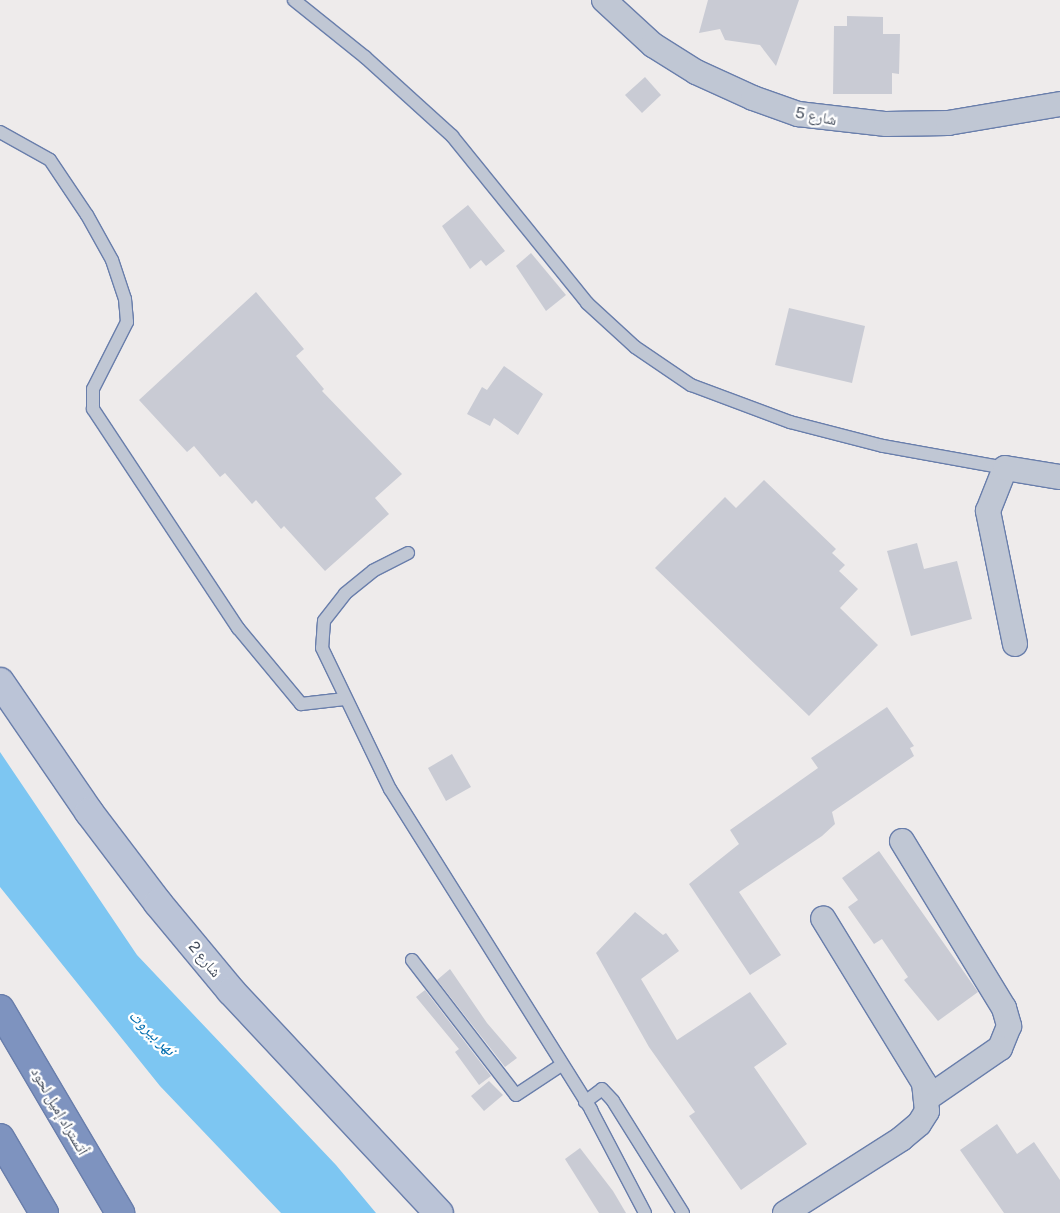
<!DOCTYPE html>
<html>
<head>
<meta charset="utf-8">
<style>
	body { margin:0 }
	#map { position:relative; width:1060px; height:1213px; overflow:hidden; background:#eeebeb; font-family:"Public Sans","Noto Naskh Arabic",sans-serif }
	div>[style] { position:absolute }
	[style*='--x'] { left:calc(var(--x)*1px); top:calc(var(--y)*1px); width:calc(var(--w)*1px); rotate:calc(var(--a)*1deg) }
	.water>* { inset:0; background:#7dc6f2 }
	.building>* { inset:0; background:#c9cbd4 }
	.roads { filter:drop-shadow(1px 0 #697eab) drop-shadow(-1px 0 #697eab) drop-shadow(0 1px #697eab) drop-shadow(0 -1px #697eab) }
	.lane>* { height:12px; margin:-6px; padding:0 6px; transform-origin:6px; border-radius:6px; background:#c0c7d4 }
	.street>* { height:24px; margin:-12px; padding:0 12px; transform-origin:12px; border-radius:12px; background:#c0c7d4 }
	.secondary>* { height:28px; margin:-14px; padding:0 14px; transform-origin:14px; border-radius:14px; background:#bbc4d7 }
	.highway>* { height:28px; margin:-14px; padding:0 14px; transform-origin:14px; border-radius:14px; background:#7e93bf }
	span { translate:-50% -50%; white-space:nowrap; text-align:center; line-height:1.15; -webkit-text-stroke:4.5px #fff; paint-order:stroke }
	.street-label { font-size:15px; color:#424b5a }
	.water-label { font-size:16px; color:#016dae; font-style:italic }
</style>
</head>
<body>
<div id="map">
	<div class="water">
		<div style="clip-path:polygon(0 752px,137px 955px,336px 1165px,376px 1213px,281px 1213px,160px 1086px,0 887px)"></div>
	</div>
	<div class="building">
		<div style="clip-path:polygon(708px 0,799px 0,776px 66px,760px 45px,725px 40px,720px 29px,699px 33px)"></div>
		<div style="clip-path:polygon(847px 16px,883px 17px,883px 34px,900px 34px,899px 74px,892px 73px,892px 94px,833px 94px,834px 26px,847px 26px)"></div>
		<div style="clip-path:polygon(645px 77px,661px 95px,642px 113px,625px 95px)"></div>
		<div style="clip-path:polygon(468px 205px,505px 251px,486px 266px,481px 260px,470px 269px,442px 226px)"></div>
		<div style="clip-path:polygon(531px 253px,566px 295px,546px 311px,516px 266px)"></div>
		<div style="clip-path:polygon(256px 292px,304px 349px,296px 356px,324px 389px,322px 391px,402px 474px,375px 498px,389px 514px,325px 571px,284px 526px,281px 529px,256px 500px,252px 504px,225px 473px,220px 477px,194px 446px,187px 452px,139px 400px)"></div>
		<div style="clip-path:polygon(789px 308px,865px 326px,852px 383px,775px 365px)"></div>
		<div style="clip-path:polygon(504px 366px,543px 394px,518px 435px,494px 418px,490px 426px,467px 414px,482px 387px,487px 390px)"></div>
		<div style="clip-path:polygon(764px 480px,836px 549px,832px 553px,845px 565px,839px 571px,858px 589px,840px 608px,878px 645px,809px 716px,655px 568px,725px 497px,736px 508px)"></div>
		<div style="clip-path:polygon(917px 543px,924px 569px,957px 561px,972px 619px,911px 636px,887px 551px)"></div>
		<div style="clip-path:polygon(887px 707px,914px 746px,910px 748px,914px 756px,832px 812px,835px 824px,822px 836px,739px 892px,781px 955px,750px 975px,689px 884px,739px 844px,730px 830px,818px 768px,811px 758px)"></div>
		<div style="clip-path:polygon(452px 754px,471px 787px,446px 801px,428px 768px)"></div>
		<div style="clip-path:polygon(879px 851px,978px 992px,938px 1021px,904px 980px,908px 977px,882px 939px,874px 944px,848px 907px,858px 900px,842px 878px)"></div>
		<div style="clip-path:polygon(635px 912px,663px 935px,666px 933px,679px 951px,641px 979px,677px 1040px,750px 992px,787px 1044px,754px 1067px,807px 1144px,741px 1190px,689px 1116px,695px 1112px,649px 1047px,596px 953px)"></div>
		<div style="clip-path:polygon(450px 969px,487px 1023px,517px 1058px,505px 1067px,437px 980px)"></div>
		<div style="clip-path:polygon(425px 990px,491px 1076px,479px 1085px,455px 1052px,459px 1049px,416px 997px)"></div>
		<div style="clip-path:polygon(489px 1081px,503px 1095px,484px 1111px,471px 1096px)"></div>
		<div style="clip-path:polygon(997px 1124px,1017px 1154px,1034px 1142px,1060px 1180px,1060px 1213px,1004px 1213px,960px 1150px)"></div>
		<div style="clip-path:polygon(580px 1148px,613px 1191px,626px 1213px,599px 1213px,565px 1159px)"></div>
	</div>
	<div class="roads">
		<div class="lane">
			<div style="--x:294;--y:0;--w:91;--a:38.8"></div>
			<div style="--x:365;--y:57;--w:118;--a:42.2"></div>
			<div style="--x:452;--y:136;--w:215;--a:51"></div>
			<div style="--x:587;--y:303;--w:65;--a:42.5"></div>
			<div style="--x:635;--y:347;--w:68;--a:34.2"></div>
			<div style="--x:691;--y:385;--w:106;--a:20.5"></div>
			<div style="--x:790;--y:422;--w:96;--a:14.5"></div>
			<div style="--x:883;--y:446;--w:124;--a:10.2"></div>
			<div style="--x:0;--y:132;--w:57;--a:29.2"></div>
			<div style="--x:50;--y:160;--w:66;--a:56.1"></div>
			<div style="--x:87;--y:215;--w:51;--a:60.9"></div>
			<div style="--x:112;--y:260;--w:41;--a:71.6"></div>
			<div style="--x:125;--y:299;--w:23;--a:85"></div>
			<div style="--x:127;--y:322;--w:75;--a:116.9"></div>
			<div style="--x:93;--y:389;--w:20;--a:90"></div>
			<div style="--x:93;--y:409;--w:263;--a:56.5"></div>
			<div style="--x:238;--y:628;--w:99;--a:50.3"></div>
			<div style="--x:301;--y:704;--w:44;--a:-6.5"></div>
			<div style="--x:408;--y:553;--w:39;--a:153"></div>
			<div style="--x:373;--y:571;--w:36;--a:141"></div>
			<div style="--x:345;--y:594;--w:34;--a:128"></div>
			<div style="--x:324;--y:621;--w:27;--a:94"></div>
			<div style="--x:322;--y:648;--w:157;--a:64.3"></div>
			<div style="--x:390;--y:789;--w:379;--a:57.9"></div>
			<div style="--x:591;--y:1110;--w:116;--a:62.3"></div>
			<div style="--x:412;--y:960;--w:170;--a:52.4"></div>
			<div style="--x:516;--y:1095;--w:53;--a:-33.4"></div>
			<div style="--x:585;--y:1102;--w:21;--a:-37"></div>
			<div style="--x:602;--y:1089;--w:16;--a:47"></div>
			<div style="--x:613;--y:1101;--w:132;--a:58"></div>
		</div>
		<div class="street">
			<div style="--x:604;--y:0;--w:67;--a:42.6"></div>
			<div style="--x:653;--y:45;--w:51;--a:32.1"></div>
			<div style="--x:696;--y:72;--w:63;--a:24.5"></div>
			<div style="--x:753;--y:98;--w:48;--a:19.6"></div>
			<div style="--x:798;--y:114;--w:89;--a:6.5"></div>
			<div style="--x:886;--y:124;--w:62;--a:-0.9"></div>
			<div style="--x:948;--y:123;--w:114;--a:-9.6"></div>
			<div style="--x:1015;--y:644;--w:136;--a:-101.5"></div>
			<div style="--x:988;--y:511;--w:46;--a:-68.4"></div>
			<div style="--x:1005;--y:468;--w:56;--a:9.3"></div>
			<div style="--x:902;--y:841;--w:196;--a:58.6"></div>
			<div style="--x:1004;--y:1008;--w:19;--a:74"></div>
			<div style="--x:1009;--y:1026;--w:24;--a:112"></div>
			<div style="--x:1000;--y:1048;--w:86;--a:145.4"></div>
			<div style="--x:785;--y:1213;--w:138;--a:-32.5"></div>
			<div style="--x:901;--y:1139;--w:23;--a:-40"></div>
			<div style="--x:919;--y:1124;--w:15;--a:-58"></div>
			<div style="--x:927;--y:1111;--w:28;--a:-96"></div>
			<div style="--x:924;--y:1083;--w:193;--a:-121.5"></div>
		</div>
		<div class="secondary">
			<div style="--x:0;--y:682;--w:158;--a:55.6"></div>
			<div style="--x:89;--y:812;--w:114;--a:52.8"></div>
			<div style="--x:158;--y:903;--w:114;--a:50.3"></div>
			<div style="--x:231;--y:991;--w:304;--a:46.9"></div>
		</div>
		<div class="highway">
			<div style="--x:0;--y:1009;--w:237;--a:59.5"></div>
			<div style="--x:0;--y:1138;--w:87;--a:59.6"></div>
		</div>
	</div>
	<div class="street-label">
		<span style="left:816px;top:116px;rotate:11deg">شارع 5</span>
		<span style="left:205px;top:959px;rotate:50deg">شارع 2</span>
		<span style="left:60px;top:1111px;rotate:60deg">أتستراد إميل لحود</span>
	</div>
	<div class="water-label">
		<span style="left:152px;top:1033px;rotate:44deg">نهر بيروت</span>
	</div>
</div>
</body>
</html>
